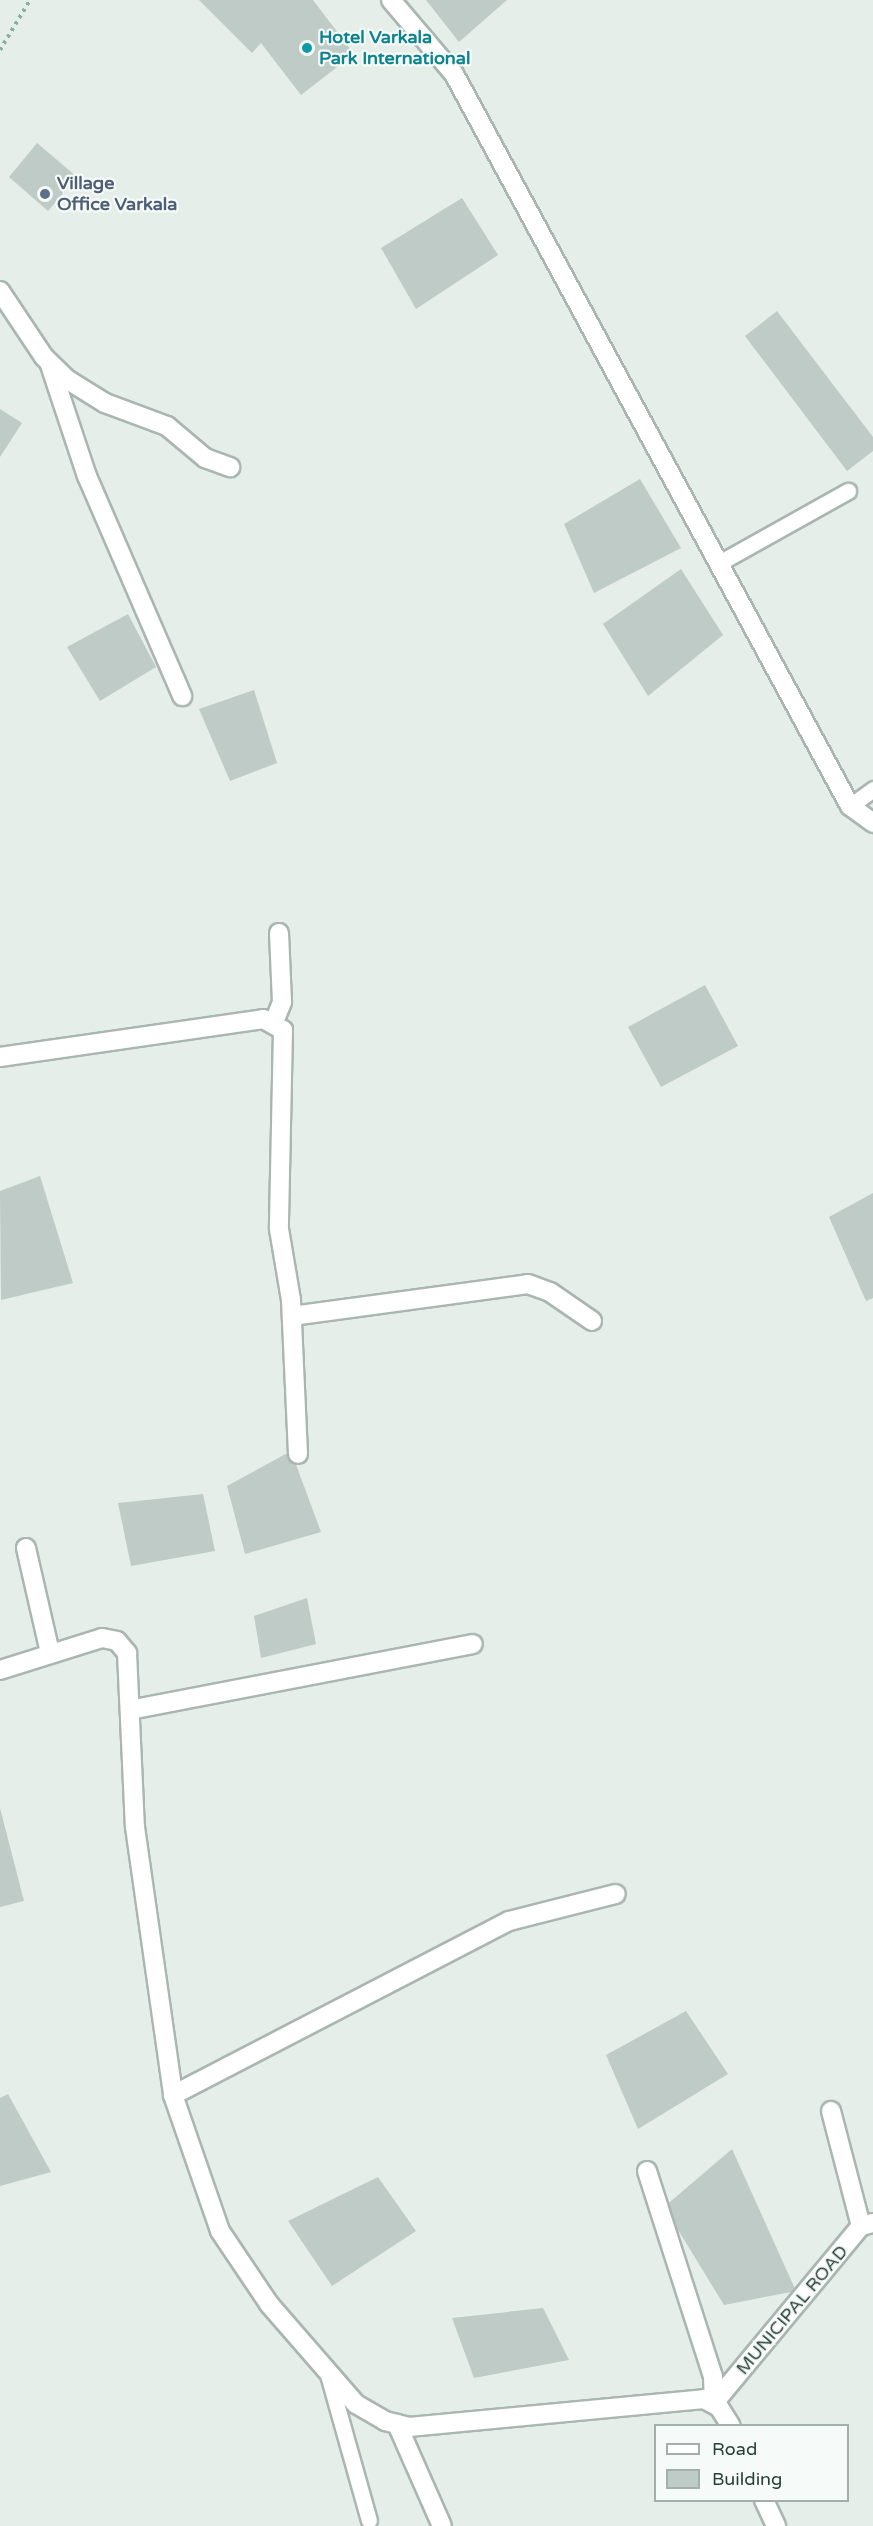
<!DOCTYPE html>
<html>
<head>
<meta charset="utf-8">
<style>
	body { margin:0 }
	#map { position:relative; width:873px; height:2526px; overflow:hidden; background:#e6eeea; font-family:"Varela Round",sans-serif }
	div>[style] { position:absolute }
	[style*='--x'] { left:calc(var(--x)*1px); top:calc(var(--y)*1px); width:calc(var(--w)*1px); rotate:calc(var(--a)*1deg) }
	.building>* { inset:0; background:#becbc6 }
	.path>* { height:4px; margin-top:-2px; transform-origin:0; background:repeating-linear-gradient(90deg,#89afa1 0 3px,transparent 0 7.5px) }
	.roads { filter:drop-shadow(2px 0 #a9b6b1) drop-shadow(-2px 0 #a9b6b1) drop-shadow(0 2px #a9b6b1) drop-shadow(0 -2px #a9b6b1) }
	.service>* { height:15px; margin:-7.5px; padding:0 7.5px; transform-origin:7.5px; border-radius:7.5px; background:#fff }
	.minor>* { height:18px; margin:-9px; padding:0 9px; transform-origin:9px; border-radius:9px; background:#fff }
	.dots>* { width:16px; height:16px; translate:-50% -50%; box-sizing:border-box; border:3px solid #f6faf8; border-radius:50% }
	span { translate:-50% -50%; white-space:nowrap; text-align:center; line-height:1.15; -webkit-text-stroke:4.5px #f6faf8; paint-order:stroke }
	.culture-label { font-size:18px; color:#0d838f; font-weight:700 }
	.left { translate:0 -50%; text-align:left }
	.service-label { font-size:18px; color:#4e5e75; font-weight:700 }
	.street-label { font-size:18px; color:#263f37 }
	.legend { position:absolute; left:654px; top:2424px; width:195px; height:78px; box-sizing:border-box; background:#f6faf8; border:2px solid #a3afab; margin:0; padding:8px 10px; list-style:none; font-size:18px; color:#263f37 }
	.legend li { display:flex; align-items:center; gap:12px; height:30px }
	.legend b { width:30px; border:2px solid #a3afab }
</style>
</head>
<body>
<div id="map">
	<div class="building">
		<div style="clip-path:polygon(199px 0,313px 0,354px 54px,301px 95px,261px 43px,252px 53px)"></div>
		<div style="clip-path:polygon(426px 0,507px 0,459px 42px)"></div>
		<div style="clip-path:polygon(37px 143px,77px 177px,48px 211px,9px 177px)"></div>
		<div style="clip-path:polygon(462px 198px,498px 255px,416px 309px,381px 248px)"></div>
		<div style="clip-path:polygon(777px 311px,873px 437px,873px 451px,847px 471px,745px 336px)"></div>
		<div style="clip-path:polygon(0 409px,22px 423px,0 457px)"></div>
		<div style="clip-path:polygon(640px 479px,681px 548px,594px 593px,564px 524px)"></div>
		<div style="clip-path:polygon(681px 569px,723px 635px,648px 696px,603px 624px)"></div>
		<div style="clip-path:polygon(128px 614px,156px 667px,100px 701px,67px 647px)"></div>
		<div style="clip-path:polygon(254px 690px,277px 763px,230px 781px,199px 709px)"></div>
		<div style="clip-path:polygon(705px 985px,738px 1046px,661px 1087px,628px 1027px)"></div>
		<div style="clip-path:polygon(40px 1176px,73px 1283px,1px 1300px,0 1191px)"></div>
		<div style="clip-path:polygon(873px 1193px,873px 1298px,866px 1301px,829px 1217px)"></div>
		<div style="clip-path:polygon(291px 1451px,321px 1532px,245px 1554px,227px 1486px)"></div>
		<div style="clip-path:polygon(203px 1494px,215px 1551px,131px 1566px,118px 1503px)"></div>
		<div style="clip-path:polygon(307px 1598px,316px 1644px,261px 1658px,254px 1616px)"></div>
		<div style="clip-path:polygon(0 1808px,24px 1901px,0 1907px)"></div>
		<div style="clip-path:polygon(686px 2011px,728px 2074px,638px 2129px,606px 2055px)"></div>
		<div style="clip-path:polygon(8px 2094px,51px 2172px,0 2186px,0 2098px)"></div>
		<div style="clip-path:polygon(732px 2149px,796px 2291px,724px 2305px,664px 2207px)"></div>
		<div style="clip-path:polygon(378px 2177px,416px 2231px,332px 2286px,288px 2221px)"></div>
		<div style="clip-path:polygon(543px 2308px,569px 2360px,474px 2378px,452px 2318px)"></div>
	</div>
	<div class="path">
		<div style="--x:0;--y:50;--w:58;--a:-59"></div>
	</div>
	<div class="roads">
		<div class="service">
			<div style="--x:719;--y:563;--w:148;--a:-29.2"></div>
			<div style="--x:850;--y:806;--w:29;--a:-36"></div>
			<div style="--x:327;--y:2371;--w:155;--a:74.3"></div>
		</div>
		<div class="minor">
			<div style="--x:391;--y:0;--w:97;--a:49.6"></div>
			<div style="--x:454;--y:74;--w:832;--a:61.59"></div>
			<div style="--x:850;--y:806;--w:29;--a:36"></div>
			<div style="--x:0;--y:291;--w:79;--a:56.3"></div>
			<div style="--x:44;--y:357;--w:33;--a:44"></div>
			<div style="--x:68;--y:380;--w:44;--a:31.9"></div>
			<div style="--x:105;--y:403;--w:66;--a:20.4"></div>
			<div style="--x:167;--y:426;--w:50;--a:40.1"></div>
			<div style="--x:205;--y:458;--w:27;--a:20"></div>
			<div style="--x:49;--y:362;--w:120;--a:71.6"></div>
			<div style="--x:87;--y:476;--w:240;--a:66.6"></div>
			<div style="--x:274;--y:1022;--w:22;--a:-68"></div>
			<div style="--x:282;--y:1002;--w:69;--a:-92.5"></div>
			<div style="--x:0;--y:1057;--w:266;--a:-8.2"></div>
			<div style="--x:263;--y:1019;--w:23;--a:29"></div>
			<div style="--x:283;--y:1030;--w:199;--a:91.2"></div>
			<div style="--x:279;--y:1229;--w:72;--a:80.4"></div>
			<div style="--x:291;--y:1300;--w:154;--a:87.4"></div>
			<div style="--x:292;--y:1316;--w:238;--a:-7.7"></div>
			<div style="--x:528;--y:1284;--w:23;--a:20"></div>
			<div style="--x:550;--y:1292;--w:51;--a:34.6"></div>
			<div style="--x:26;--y:1548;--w:108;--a:77.1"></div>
			<div style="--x:0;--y:1670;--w:107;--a:-17.4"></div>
			<div style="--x:102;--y:1638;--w:15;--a:11"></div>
			<div style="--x:117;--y:1641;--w:16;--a:50"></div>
			<div style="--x:127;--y:1653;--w:174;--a:87.4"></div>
			<div style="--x:135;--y:1827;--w:271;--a:81.9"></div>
			<div style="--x:173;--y:2095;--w:144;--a:70.9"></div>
			<div style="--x:220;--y:2231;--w:88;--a:56.1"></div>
			<div style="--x:269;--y:2304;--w:133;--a:49"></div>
			<div style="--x:356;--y:2404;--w:34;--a:30"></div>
			<div style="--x:385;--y:2421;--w:25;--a:14"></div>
			<div style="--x:409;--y:2427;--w:296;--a:-5.4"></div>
			<div style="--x:704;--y:2399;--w:17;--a:28"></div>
			<div style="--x:719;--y:2407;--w:22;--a:58"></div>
			<div style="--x:130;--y:1710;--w:349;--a:-10.9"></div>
			<div style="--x:173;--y:2095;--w:378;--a:-27.4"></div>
			<div style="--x:509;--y:1921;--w:110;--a:-14.2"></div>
			<div style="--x:831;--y:2111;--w:119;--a:75.4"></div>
			<div style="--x:647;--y:2171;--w:215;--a:72.2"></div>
			<div style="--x:713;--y:2376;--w:27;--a:88"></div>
			<div style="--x:714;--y:2403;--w:230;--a:-50.3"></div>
			<div style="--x:861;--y:2226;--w:12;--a:-14"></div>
			<div style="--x:397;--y:2424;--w:111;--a:66.2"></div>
			<div style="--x:764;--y:2500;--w:29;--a:65"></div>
		</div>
	</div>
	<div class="dots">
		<div style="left:307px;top:48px;background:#0f9aa8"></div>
		<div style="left:45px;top:194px;background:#5c6f8a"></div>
	</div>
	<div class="culture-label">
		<span class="left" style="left:319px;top:48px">Hotel Varkala<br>Park International</span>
	</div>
	<div class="service-label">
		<span class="left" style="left:57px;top:194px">Village<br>Office Varkala</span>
	</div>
	<div class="street-label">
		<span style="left:792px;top:2310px;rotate:-50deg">MUNICIPAL ROAD</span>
	</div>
	<ul class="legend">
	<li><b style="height:8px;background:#fff"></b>Road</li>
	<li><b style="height:16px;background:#becbc6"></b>Building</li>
	</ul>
</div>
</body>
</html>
